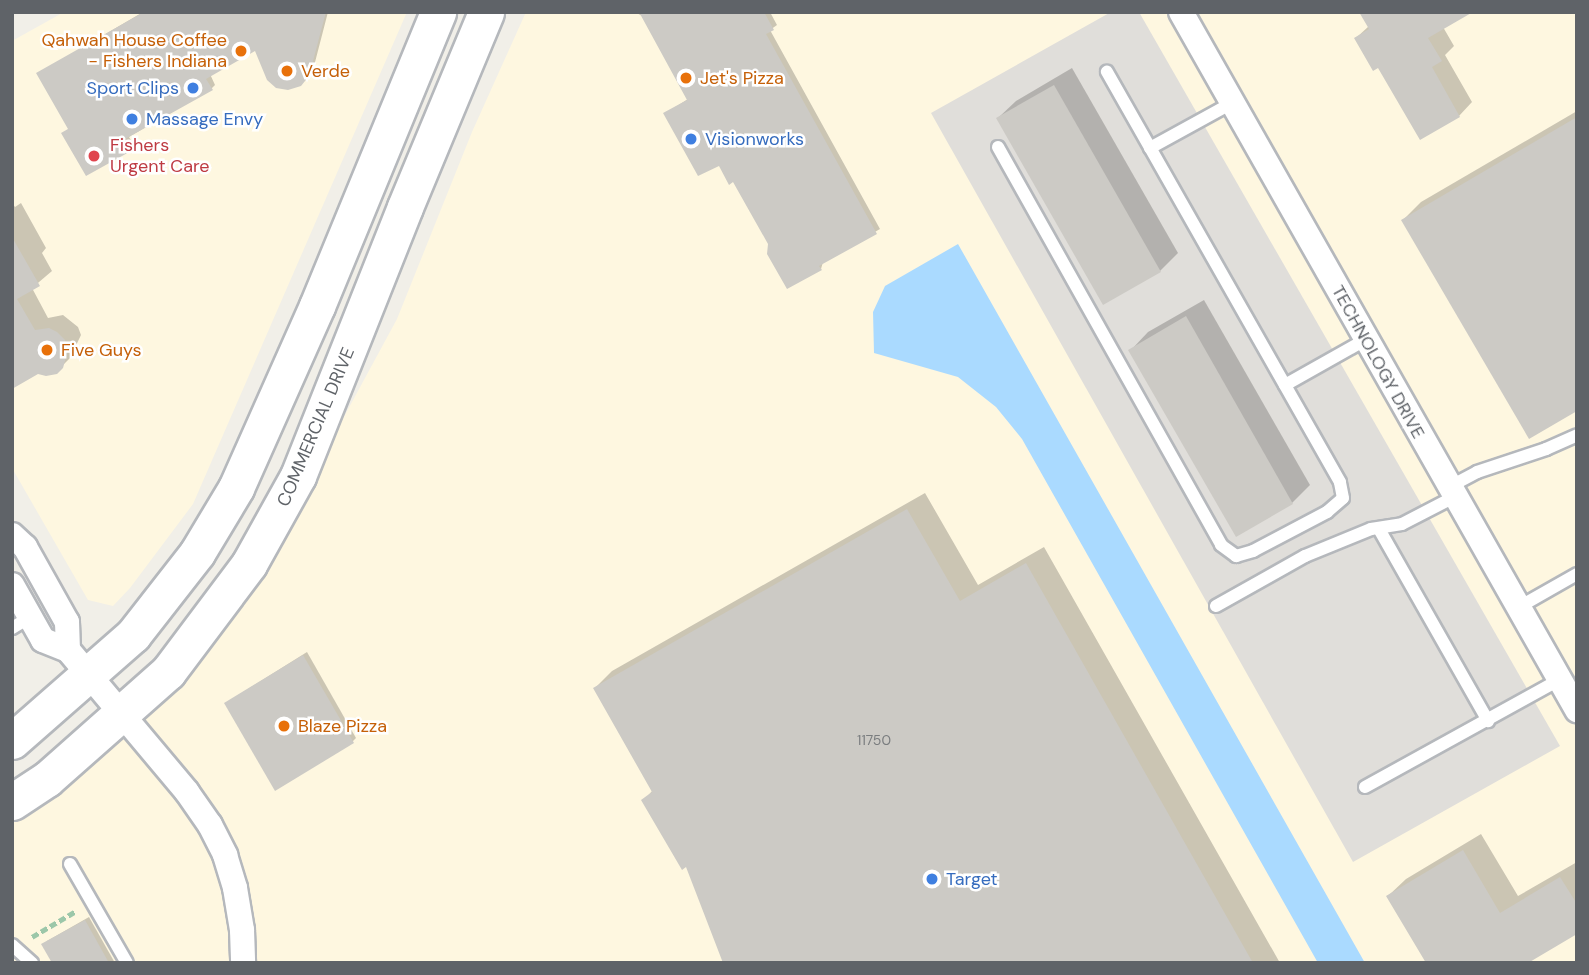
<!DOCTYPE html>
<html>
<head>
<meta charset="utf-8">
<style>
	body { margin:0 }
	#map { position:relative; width:1589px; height:975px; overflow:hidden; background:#f1efe8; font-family:"DM Sans",sans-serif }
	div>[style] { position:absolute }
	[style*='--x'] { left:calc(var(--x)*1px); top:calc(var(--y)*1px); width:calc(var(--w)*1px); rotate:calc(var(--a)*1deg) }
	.commercial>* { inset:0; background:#fef7e0 }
	.industrial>* { inset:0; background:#e0deda }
	.water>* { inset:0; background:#aadaff }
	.shadow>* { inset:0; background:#0003 }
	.building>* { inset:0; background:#cccac5 }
	.path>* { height:4.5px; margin-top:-2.25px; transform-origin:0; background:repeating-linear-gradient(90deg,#9cc7a9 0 7px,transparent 0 10.5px) }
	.roads { filter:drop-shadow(2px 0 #b5b8bc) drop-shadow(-2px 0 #b5b8bc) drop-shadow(0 2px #b5b8bc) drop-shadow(0 -2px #b5b8bc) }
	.lane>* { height:12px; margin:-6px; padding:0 6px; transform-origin:6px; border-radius:6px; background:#fff }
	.street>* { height:24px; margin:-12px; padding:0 12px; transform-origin:12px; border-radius:12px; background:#fff }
	.secondary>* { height:35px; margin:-17.5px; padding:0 17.5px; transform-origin:17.5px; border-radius:17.5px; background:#fff }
	.dots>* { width:19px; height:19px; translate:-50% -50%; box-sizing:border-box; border:4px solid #fff; border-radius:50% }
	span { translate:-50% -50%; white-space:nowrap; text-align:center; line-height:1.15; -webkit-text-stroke:5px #fff; paint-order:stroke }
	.number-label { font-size:14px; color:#7a7d7f }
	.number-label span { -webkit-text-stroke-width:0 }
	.food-label { font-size:18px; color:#c56008 }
	.right { translate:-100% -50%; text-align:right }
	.left { translate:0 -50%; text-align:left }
	.shop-label { font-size:18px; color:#366cbe }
	.health-label { font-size:18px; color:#be3a42 }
	.street-label { font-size:18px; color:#5f6368 }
	.frame { position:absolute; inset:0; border:14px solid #5f6368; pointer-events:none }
</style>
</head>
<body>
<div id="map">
	<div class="commercial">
		<div style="clip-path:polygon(64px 12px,407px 12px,193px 504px,130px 588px,113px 606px,88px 600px,12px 468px,12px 41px)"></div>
		<div style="clip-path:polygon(526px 12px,1577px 12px,1577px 963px,12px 963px,12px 813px,109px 748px,183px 671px,262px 568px,397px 319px,472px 132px)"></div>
	</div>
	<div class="industrial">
		<div style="clip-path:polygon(1111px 12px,1139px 12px,1560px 746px,1353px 862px,931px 113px)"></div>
	</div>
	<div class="water">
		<div style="clip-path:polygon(958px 244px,1365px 963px,1318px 963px,1022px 439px,996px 407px,958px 377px,874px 353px,873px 312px,885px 286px)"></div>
	</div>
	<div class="shadow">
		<div style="clip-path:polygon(143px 12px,328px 12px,313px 70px,305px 79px,256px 48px,210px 74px,215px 85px,211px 89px,129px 137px,134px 145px,130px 149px,64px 133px,70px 128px,39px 73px)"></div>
		<div style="clip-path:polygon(635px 12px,770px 12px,777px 25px,770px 30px,880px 229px,823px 262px,821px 269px,769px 244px,734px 180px,666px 113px,688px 99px,642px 16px)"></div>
		<div style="clip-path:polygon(1369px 26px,1443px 27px,1454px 46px,1445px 55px,1472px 102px,1459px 116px,1379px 65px,1356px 38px)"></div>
		<div style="clip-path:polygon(1072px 68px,1178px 253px,1160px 271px,998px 118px,1016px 101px)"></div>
		<div style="clip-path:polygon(1577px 111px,1577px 409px,1403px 220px,1421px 202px)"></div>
		<div style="clip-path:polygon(12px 203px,15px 207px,21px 203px,46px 248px,42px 253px,52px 271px,32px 288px,48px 318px,63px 315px,78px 327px,81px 335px,70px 358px,56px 372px,38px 372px,12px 387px)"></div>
		<div style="clip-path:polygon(1204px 300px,1310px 485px,1292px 503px,1131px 350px,1148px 332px)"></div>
		<div style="clip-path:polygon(925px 493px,978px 585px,1044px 547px,1280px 963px,725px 963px,687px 865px,644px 800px,653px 790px,595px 688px,612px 671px)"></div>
		<div style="clip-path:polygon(307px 652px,356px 738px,352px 742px,226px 703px)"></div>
		<div style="clip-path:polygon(1481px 834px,1518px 896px,1577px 862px,1577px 932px,1388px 896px,1406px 879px)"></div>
		<div style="clip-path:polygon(89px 917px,115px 963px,54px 963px,47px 941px)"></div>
	</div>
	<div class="building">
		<div style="clip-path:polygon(144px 12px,326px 12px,309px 76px,301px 86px,288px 90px,276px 88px,267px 80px,255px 51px,206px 79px,213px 90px,125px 139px,131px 151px,86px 176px,61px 133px,68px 129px,36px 73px)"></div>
		<div style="clip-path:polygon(639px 12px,764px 12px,774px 30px,766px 34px,877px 234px,819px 266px,822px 270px,787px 289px,767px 254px,768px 244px,733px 182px,729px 185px,719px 166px,698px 176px,663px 113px,687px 100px)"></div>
		<div style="clip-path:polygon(1359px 12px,1473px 12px,1428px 38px,1442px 61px,1432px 67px,1460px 117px,1420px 140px,1378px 68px,1373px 71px,1354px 38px,1369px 29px)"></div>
		<div style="clip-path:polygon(1054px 85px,1161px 272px,1103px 305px,996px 118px)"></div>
		<div style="clip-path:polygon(1577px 117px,1577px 411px,1529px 439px,1401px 220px)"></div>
		<div style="clip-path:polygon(12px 237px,40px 286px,17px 299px,35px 330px,49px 328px,57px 332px,65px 340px,68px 350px,63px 368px,57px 374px,46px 376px,38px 374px,12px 389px)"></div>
		<div style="clip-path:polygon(1186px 316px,1293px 504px,1236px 537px,1128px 350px)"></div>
		<div style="clip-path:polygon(907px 509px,960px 601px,1026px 563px,1253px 963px,723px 963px,686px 867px,682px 870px,641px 800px,652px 792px,593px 688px)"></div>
		<div style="clip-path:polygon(303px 655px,354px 743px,275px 791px,224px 703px)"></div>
		<div style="clip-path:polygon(1463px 850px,1500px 913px,1560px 877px,1577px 904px,1577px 934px,1528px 963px,1426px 963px,1386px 896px)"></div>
		<div style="clip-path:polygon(85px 920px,109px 963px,52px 963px,41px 944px)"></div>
	</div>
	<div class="path">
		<div style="--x:32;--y:937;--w:51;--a:-30.6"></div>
	</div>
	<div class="roads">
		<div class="lane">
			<div style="--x:998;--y:147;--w:456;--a:60.7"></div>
			<div style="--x:1221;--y:545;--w:19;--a:36"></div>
			<div style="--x:1236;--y:556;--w:18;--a:-16"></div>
			<div style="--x:1253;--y:551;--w:84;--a:-27.8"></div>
			<div style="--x:1327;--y:512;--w:21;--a:-41"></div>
			<div style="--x:1343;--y:498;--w:16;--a:-101"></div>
			<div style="--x:1340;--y:482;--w:472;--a:-119.6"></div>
			<div style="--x:1150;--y:148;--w:94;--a:-28.8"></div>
			<div style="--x:1285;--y:385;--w:92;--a:-29.4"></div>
			<div style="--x:1449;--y:487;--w:32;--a:-28"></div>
			<div style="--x:1477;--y:472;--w:73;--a:-18.4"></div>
			<div style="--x:1546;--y:449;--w:34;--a:-24"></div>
			<div style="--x:1379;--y:529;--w:221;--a:60.4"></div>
			<div style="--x:1216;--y:606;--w:102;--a:-29.3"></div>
			<div style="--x:1305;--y:556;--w:71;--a:-22.2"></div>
			<div style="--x:1371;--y:529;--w:31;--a:-9"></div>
			<div style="--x:1402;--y:524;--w:59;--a:-27.4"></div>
			<div style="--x:1519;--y:607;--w:67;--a:-29.6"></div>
			<div style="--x:12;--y:628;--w:21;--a:-31"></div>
			<div style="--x:1365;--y:787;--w:222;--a:-28.9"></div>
			<div style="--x:70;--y:864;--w:114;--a:60.1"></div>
			<div style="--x:12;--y:945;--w:27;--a:42"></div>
		</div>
		<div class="street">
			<div style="--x:1181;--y:12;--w:803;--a:60.43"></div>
			<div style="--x:12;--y:535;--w:18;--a:43"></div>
			<div style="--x:25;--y:547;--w:86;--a:60.8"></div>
			<div style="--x:67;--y:622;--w:28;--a:88"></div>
			<div style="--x:12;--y:585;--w:63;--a:60.6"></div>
			<div style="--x:43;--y:640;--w:27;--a:22"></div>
			<div style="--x:68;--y:650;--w:185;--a:50"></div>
			<div style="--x:187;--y:792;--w:40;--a:55.1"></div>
			<div style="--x:210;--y:825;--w:34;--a:63"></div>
			<div style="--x:225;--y:855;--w:34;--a:73"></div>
			<div style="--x:235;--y:888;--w:43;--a:80.5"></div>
			<div style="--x:242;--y:930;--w:33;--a:88"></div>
		</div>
		<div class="secondary">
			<div style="--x:12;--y:741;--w:161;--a:-41.2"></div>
			<div style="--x:133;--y:635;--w:104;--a:-52"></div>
			<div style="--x:197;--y:553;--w:76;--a:-59"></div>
			<div style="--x:236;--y:488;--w:199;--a:-66"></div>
			<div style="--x:317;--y:306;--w:318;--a:-67.6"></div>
			<div style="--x:12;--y:802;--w:42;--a:-33.3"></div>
			<div style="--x:47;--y:779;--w:162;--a:-41.5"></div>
			<div style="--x:168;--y:672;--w:135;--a:-53.1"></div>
			<div style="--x:249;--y:564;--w:101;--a:-60.9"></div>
			<div style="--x:298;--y:476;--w:289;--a:-68.3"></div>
			<div style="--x:405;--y:207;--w:211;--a:-67.4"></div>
		</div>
	</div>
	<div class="dots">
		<div style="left:241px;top:51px;background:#e8710a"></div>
		<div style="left:287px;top:71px;background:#e8710a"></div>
		<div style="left:686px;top:78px;background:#e8710a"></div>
		<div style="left:193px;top:88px;background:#3f7fe0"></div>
		<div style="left:132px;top:119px;background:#3f7fe0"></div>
		<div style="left:691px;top:139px;background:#3f7fe0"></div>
		<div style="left:94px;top:156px;background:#e0444e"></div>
		<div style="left:47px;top:350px;background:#e8710a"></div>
		<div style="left:284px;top:726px;background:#e8710a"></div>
		<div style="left:932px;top:879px;background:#3f7fe0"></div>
	</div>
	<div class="number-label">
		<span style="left:874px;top:740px">11750</span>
	</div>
	<div class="food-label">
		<span class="right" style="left:227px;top:51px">Qahwah House Coffee<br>- Fishers Indiana</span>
		<span class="left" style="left:301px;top:71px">Verde</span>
		<span class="left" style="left:700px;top:78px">Jet's Pizza</span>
		<span class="left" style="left:61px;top:350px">Five Guys</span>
		<span class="left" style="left:298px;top:726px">Blaze Pizza</span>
	</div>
	<div class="shop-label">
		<span class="right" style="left:179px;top:88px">Sport Clips</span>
		<span class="left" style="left:146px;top:119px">Massage Envy</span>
		<span class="left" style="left:705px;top:139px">Visionworks</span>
		<span class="left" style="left:946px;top:879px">Target</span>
	</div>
	<div class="health-label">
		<span class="left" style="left:110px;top:156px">Fishers<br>Urgent Care</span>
	</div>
	<div class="street-label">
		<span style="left:1378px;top:362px;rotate:61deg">TECHNOLOGY DRIVE</span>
		<span style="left:316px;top:427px;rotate:-67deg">COMMERCIAL DRIVE</span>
	</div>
	<div class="frame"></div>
</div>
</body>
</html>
